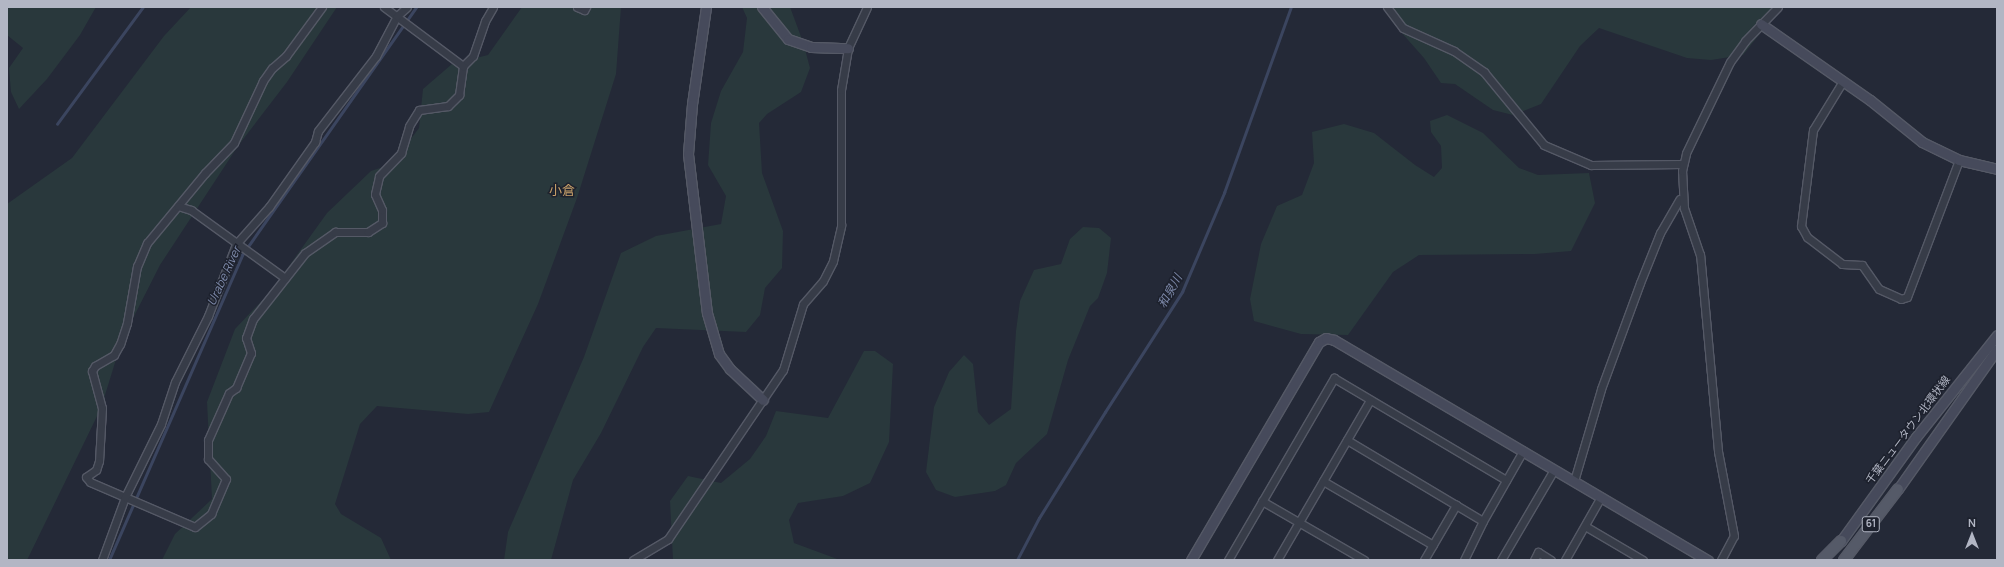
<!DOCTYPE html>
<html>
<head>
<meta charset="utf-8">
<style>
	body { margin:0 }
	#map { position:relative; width:2004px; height:567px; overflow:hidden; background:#242937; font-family:Manrope,"Noto Sans JP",sans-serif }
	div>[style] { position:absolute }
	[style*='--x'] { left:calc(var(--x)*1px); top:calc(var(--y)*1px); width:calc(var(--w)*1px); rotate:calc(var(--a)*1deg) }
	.green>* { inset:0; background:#29383c }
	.stream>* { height:2.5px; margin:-1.25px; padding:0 1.25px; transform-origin:1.25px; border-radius:1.25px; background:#3b455f }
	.roads { filter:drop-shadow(1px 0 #555966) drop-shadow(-1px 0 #555966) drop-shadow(0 1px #555966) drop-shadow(0 -1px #555966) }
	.street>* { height:7px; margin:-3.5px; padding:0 3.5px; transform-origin:3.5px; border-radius:3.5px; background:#373c48 }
	.secondary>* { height:9px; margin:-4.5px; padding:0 4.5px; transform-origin:4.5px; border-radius:4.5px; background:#464a5b }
	.primary>* { height:10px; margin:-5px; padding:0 5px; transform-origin:5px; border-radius:5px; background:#555a68 }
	span { translate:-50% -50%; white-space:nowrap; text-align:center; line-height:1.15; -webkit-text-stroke:3px #1d212d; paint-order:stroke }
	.shield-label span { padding:1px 3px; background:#1d212d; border:1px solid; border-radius:3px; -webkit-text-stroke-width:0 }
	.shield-label { font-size:10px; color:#b2b6c4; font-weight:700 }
	.street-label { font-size:11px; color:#b2b6c4 }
	.water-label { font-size:12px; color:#7d89a9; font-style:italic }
	.quarter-label { font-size:13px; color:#c8a16a }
	.frame { position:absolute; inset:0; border:8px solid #b2b6c4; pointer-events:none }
	.north { position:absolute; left:1952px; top:515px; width:40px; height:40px; -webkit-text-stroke:3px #1d212d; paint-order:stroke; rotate:0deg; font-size:11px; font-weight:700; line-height:16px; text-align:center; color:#b2b6c4 }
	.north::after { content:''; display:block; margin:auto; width:14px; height:18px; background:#b2b6c4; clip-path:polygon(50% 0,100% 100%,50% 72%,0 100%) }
</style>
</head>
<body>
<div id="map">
	<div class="green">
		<div style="clip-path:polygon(7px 7px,96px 7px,80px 35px,47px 79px,19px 109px,11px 92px,9px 68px,23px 48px,7px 35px)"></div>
		<div style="clip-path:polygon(191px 7px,337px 7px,287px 82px,238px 146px,160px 265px,122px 340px,101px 408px,31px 552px,27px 560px,7px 560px,7px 204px,72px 158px,164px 36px)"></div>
		<div style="clip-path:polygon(522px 7px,621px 7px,616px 74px,577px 198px,538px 304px,489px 412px,468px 414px,377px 406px,360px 424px,335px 504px,341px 514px,381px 538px,391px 560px,162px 560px,175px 534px,212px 499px,207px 402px,235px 329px,271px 291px,327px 213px,371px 171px,392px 164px,419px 128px,423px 89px,452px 64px,488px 55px)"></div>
		<div style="clip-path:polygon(742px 7px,790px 7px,803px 42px,810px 68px,801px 92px,767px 114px,759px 123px,762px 173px,783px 231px,782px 268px,765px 288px,760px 315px,746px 332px,656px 328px,643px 347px,601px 433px,573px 480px,551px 560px,504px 560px,508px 532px,584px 357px,621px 253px,656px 236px,721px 224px,726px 196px,708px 165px,711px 123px,721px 91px,743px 52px,747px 18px)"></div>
		<div style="clip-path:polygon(1395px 7px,1781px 7px,1743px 55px,1711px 60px,1687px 58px,1599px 28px,1580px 46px,1541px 104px,1513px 115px,1493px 110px,1455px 84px,1441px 83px,1424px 58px,1393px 23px)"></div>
		<div style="clip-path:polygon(1447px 115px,1483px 133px,1519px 168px,1538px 175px,1589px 173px,1595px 203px,1571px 251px,1535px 254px,1419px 255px,1393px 272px,1348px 335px,1301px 334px,1254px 321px,1250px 299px,1261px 244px,1277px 206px,1302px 195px,1314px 163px,1312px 132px,1344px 124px,1374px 133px,1415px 165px,1434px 177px,1442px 168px,1441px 146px,1431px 132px,1430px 121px)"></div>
		<div style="clip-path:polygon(1083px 227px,1099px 228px,1111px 238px,1107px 273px,1098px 298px,1090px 306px,1068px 360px,1047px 434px,1016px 463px,1006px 485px,995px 491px,955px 497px,936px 490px,926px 472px,934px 407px,949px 372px,964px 355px,973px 364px,978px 412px,989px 425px,1011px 409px,1016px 331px,1020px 301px,1034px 270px,1061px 264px,1070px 239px)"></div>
		<div style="clip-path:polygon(864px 351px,875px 351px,893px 364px,889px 442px,870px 483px,843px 496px,798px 503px,789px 520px,794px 543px,840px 560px,673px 560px,670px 501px,688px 476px,721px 483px,750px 459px,766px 436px,776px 411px,828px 418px)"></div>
	</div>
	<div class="stream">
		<div style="--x:57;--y:124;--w:145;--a:-53.7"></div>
		<div style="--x:109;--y:560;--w:333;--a:-66.4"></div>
		<div style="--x:242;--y:255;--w:303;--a:-54.9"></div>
		<div style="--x:1017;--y:560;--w:47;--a:-62.4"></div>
		<div style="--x:1039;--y:518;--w:125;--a:-58.1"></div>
		<div style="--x:1105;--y:412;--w:143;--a:-57.3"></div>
		<div style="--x:1182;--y:292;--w:108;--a:-67"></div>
		<div style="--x:1224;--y:193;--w:198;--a:-70.2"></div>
	</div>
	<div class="roads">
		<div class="street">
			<div style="--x:322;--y:7;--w:61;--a:126.3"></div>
			<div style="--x:286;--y:56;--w:18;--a:139"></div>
			<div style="--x:272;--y:68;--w:16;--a:125"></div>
			<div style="--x:263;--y:81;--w:68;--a:115.1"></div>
			<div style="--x:234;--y:143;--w:42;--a:134"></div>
			<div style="--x:205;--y:173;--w:91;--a:129.6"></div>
			<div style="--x:147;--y:243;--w:25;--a:113"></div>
			<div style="--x:137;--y:266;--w:58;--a:100"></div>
			<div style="--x:127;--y:323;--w:22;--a:108"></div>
			<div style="--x:120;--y:344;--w:13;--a:119"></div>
			<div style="--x:114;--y:355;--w:22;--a:150"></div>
			<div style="--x:95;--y:366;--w:6;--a:121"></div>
			<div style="--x:92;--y:371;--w:38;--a:75"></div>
			<div style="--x:102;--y:408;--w:53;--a:93.2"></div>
			<div style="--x:99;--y:461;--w:9;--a:108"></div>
			<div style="--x:96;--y:470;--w:12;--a:145"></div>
			<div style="--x:86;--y:477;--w:6;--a:51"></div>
			<div style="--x:90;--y:482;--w:114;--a:23.2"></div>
			<div style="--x:195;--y:527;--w:21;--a:-39"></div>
			<div style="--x:211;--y:514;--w:38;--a:-67"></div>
			<div style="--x:226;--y:479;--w:27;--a:-132"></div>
			<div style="--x:208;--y:459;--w:19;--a:-90"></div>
			<div style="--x:208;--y:440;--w:51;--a:-65.9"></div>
			<div style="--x:229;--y:393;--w:9;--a:-36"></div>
			<div style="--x:236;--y:388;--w:38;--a:-67"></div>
			<div style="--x:251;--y:353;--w:16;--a:-108"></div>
			<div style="--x:246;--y:338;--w:20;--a:-70"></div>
			<div style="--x:253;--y:319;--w:84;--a:-51.8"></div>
			<div style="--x:305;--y:253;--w:37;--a:-35"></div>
			<div style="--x:335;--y:232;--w:33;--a:0"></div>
			<div style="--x:368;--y:232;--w:17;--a:-33"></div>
			<div style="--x:382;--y:223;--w:13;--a:-90"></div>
			<div style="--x:382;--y:210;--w:17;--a:-114"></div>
			<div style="--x:375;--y:194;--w:18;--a:-77"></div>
			<div style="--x:379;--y:176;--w:32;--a:-46"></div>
			<div style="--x:401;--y:153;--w:28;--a:-73"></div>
			<div style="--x:409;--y:126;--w:19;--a:-58"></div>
			<div style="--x:419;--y:110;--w:29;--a:-8"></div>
			<div style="--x:448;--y:106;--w:16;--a:-45"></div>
			<div style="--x:459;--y:95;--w:29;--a:-82"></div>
			<div style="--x:463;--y:66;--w:14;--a:-45"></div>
			<div style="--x:473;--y:56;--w:37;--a:-71"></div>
			<div style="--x:485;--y:21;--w:16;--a:-60"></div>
			<div style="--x:384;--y:7;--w:99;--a:36.8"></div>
			<div style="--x:577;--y:7;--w:8;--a:23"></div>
			<div style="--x:584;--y:10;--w:4;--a:-56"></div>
			<div style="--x:1387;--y:7;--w:26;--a:53"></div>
			<div style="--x:1403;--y:28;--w:56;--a:24.3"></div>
			<div style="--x:1454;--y:51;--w:37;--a:35"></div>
			<div style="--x:1484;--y:72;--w:94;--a:50.6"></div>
			<div style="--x:1544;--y:145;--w:51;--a:23.1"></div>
			<div style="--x:1591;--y:165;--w:92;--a:-0.6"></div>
			<div style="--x:1843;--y:81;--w:57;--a:121.5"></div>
			<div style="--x:1813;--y:130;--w:97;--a:97.1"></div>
			<div style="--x:1801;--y:226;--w:13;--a:61"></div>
			<div style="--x:1807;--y:237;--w:44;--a:37.6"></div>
			<div style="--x:1842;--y:264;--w:20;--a:3"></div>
			<div style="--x:1862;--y:265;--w:29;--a:55"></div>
			<div style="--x:1879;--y:289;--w:24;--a:24"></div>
			<div style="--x:1901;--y:299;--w:6;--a:-18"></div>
			<div style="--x:1907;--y:297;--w:147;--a:-69.2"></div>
			<div style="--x:178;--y:206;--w:14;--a:17"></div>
			<div style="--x:191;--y:210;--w:116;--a:35.9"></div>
			<div style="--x:1347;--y:440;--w:158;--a:30.8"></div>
			<div style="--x:1483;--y:521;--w:81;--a:-60.3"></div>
			<div style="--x:1323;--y:481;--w:127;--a:30.2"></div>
			<div style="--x:1574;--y:481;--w:96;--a:-73.6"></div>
			<div style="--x:1601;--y:389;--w:113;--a:-69.8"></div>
			<div style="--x:1640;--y:283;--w:54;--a:-68.2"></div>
			<div style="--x:1660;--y:233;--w:39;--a:-60"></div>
			<div style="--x:1262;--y:501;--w:118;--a:30"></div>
			<div style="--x:1585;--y:526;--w:67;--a:30.4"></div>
			<div style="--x:102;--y:560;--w:67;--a:-69.9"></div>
			<div style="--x:125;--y:497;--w:81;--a:-63.7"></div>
			<div style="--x:161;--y:424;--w:44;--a:-71.6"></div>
			<div style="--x:175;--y:382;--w:74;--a:-63.4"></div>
			<div style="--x:208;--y:316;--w:77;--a:-68.7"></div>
			<div style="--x:236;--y:244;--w:50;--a:-48.3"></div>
			<div style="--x:269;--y:207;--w:80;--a:-54.7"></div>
			<div style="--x:315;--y:142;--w:11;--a:-75"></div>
			<div style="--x:318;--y:131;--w:95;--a:-52.3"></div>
			<div style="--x:376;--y:56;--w:45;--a:-62.3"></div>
			<div style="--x:397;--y:16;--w:13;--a:-42"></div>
			<div style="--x:633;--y:560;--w:41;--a:-31"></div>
			<div style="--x:668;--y:539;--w:204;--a:-55.8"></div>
			<div style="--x:783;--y:370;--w:69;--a:-73.1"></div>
			<div style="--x:803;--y:304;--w:30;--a:-49"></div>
			<div style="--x:823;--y:281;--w:22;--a:-63"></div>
			<div style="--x:833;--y:261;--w:37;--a:-77"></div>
			<div style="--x:841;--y:225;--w:135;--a:-90"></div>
			<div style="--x:841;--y:90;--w:43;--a:-80.5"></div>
			<div style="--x:848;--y:48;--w:45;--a:-65.1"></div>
			<div style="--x:1228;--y:560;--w:211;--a:-59.8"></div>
			<div style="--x:1334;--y:378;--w:200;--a:30.7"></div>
			<div style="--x:1277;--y:560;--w:185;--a:-59.8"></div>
			<div style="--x:1424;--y:560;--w:64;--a:-59.8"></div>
			<div style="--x:1464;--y:560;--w:43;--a:-64"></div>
			<div style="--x:1501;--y:560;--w:101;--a:-59.6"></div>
			<div style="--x:1534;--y:560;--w:9;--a:-63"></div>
			<div style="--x:1538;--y:552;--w:15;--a:32"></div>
			<div style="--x:1565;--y:560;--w:73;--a:-60.3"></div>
			<div style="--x:1721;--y:560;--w:27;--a:-62"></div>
			<div style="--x:1734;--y:536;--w:86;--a:-100.7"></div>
			<div style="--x:1718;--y:451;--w:197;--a:-95.2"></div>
			<div style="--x:1700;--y:255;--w:50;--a:-108.8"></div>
			<div style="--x:1684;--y:208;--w:37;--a:-93"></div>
			<div style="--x:1682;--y:171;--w:18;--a:-77"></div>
			<div style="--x:1686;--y:153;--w:101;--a:-64.2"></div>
			<div style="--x:1730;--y:62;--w:26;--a:-54"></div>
			<div style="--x:1745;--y:41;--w:47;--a:-45.9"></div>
		</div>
		<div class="secondary">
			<div style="--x:706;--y:7;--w:98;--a:98.2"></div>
			<div style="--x:692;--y:104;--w:50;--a:94.6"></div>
			<div style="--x:688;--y:154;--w:160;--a:83.2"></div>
			<div style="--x:707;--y:313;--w:43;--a:73.7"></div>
			<div style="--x:719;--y:354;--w:19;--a:54"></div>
			<div style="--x:730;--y:369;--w:45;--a:43.2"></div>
			<div style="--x:762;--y:7;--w:41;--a:50.9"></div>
			<div style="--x:788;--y:39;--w:24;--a:19"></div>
			<div style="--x:811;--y:47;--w:37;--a:2"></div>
			<div style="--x:1761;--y:24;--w:133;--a:34.9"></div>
			<div style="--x:1870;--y:100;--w:67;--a:38.9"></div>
			<div style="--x:1922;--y:142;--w:41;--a:25.9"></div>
			<div style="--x:1959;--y:160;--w:39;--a:13"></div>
			<div style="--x:1898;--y:489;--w:171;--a:-54.7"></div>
			<div style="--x:1841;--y:541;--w:128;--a:-54.2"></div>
			<div style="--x:1916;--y:437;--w:130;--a:-51.5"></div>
			<div style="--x:1191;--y:560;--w:253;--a:-59.6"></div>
			<div style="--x:1319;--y:342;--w:8;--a:-30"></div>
			<div style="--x:1326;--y:338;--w:8;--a:14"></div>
			<div style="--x:1334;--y:340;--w:434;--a:30.5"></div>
		</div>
		<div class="primary">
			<div style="--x:1822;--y:560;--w:27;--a:-45"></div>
			<div style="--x:1844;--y:560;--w:89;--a:-52.7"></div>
		</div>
	</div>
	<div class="shield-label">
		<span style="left:1871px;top:524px">61</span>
	</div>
	<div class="street-label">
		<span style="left:1908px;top:430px;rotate:-53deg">千葉ニュータウン北環状線</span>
	</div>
	<div class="water-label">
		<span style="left:224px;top:276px;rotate:-65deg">Urabe River</span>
		<span style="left:1170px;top:291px;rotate:-61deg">和泉川</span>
	</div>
	<div class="quarter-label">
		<span style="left:562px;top:190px">小倉</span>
	</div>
	<div class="frame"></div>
	<div class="north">N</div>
</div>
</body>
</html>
